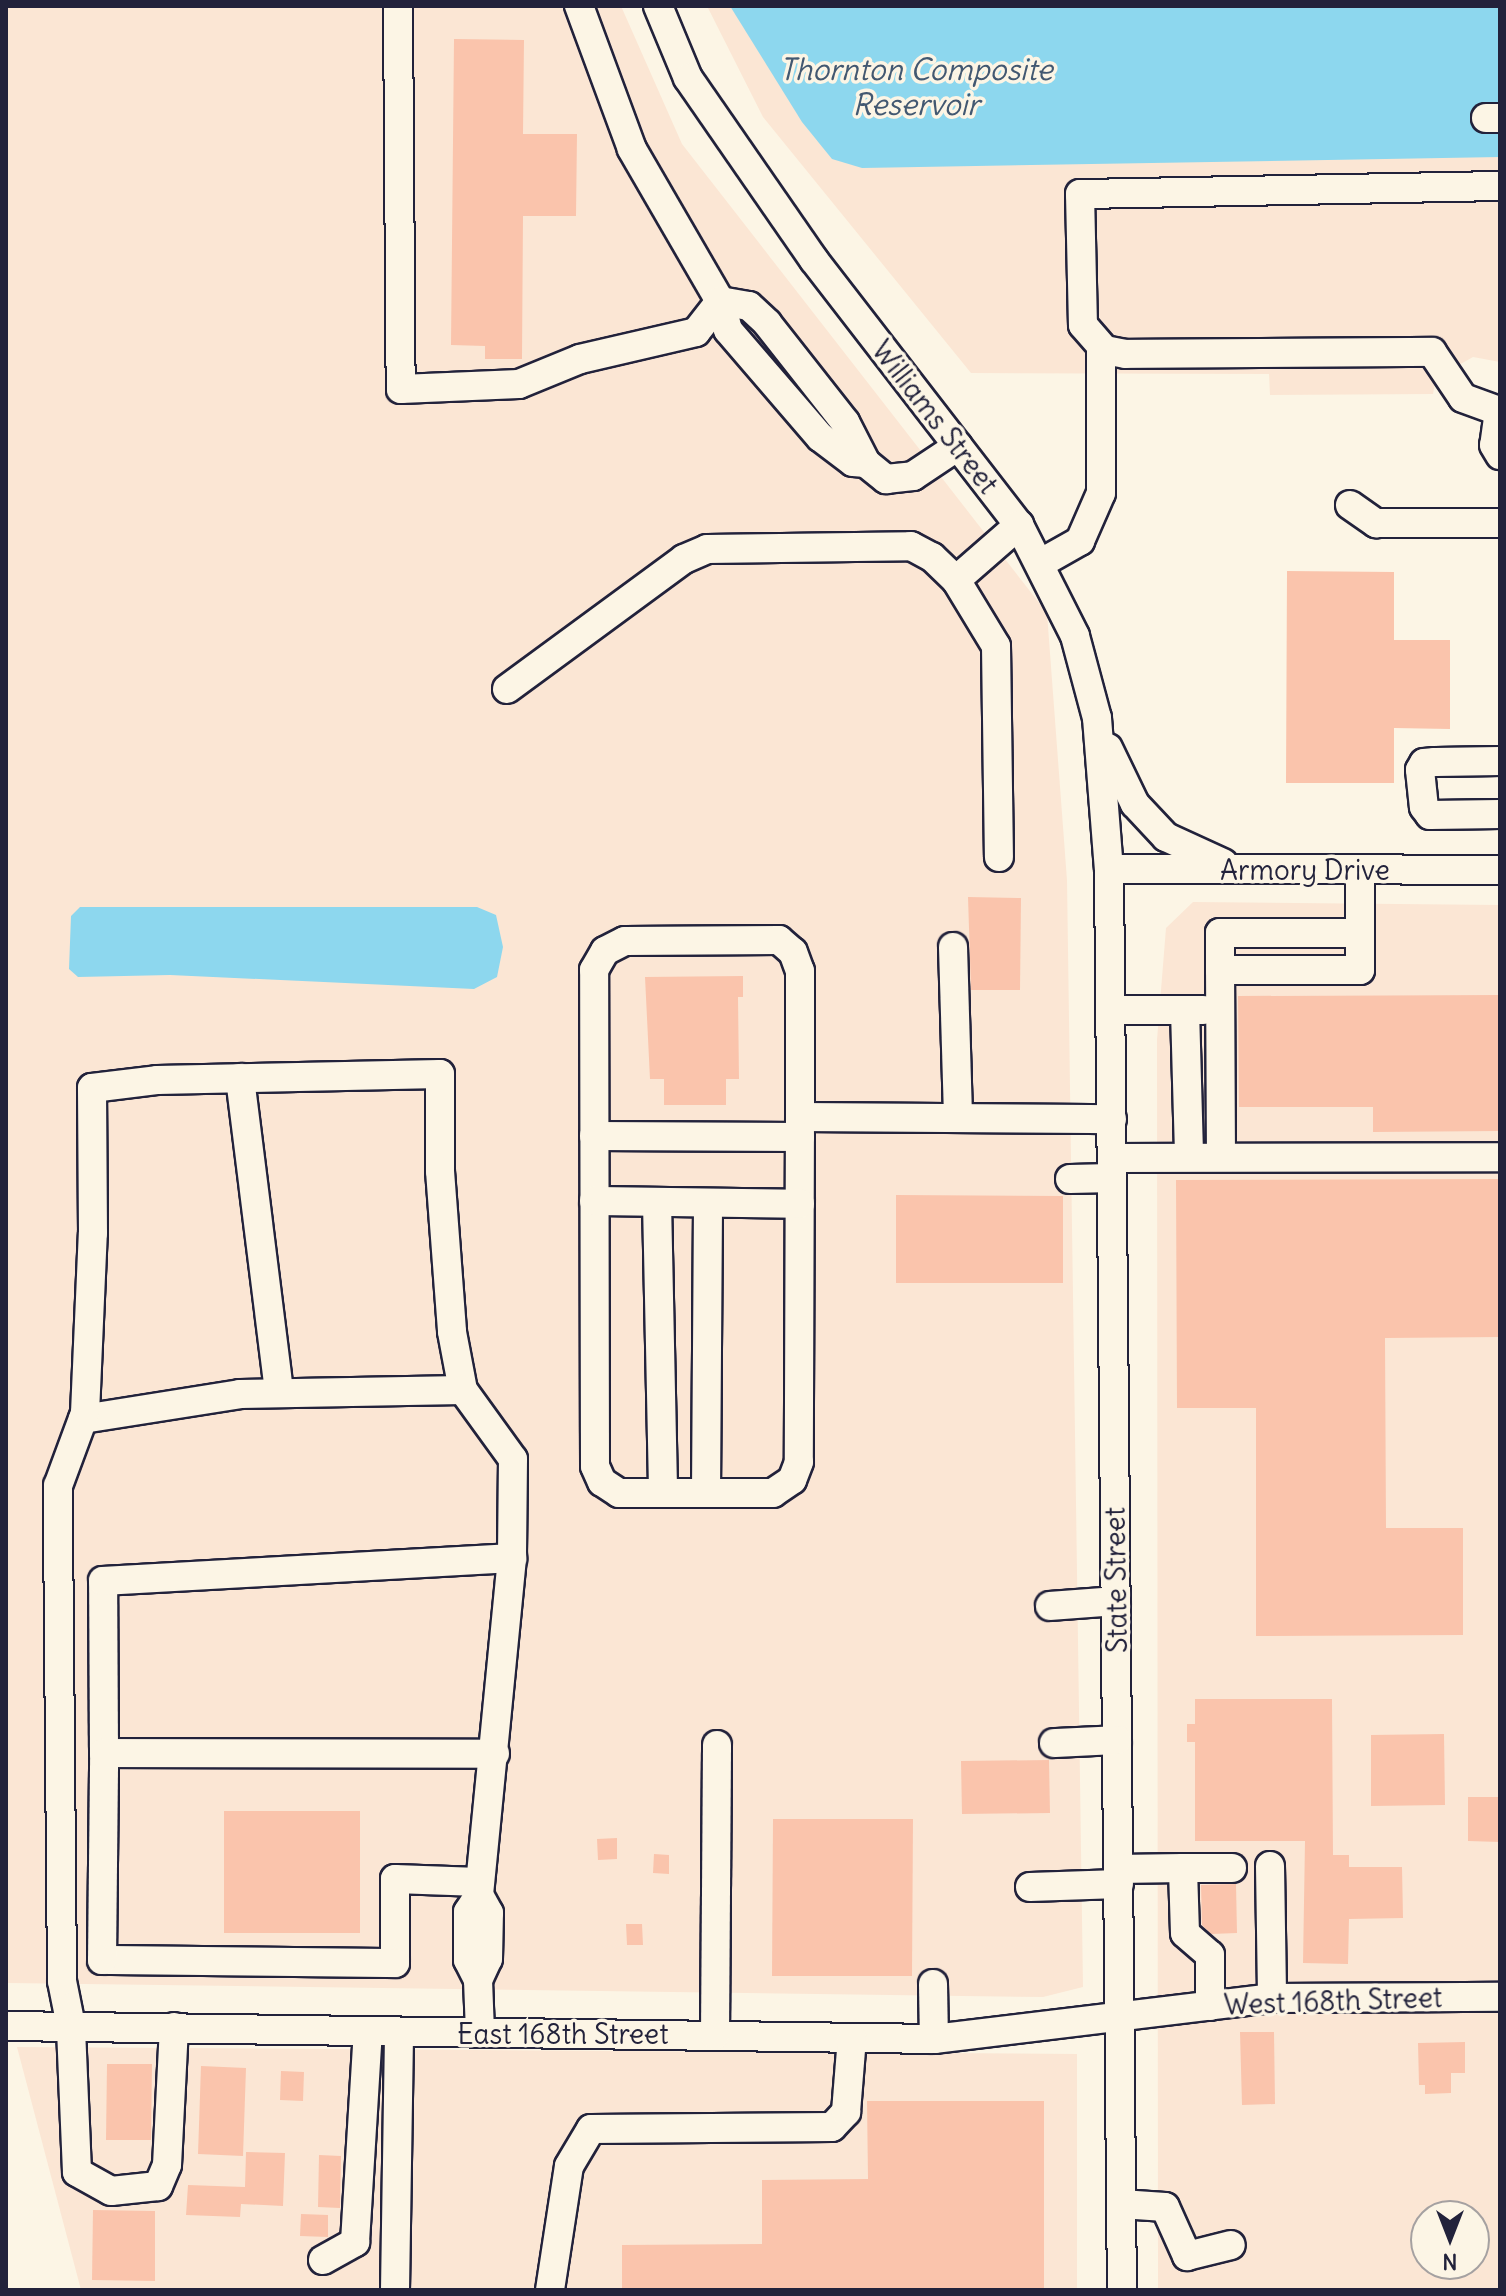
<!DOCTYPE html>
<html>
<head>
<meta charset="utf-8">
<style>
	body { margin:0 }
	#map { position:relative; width:1506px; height:2296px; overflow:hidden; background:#fcf5e5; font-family:Delius,sans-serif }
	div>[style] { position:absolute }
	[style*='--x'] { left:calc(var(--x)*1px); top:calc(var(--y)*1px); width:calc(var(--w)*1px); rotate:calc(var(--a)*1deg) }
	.built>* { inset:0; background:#fbe6d4 }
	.water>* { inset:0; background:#8dd7ee }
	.building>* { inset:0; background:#fac4ac }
	.roads { filter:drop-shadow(2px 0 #22223b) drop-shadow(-2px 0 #22223b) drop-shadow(0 2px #22223b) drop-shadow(0 -2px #22223b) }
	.minor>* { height:28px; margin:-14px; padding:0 14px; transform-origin:14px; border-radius:14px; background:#fcf5e5 }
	span { translate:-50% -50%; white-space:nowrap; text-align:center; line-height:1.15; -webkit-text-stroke:7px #fcf5e5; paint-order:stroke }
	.street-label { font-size:28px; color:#22223b }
	.water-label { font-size:30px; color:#425871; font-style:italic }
	.frame { position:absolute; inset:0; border:8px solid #22223b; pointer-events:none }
	.north { position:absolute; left:1410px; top:2200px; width:80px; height:80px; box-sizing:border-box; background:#fcf5e5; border:2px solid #a5a1a1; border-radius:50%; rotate:180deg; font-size:22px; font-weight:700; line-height:32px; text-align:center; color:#22223b }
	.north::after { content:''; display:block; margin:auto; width:28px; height:36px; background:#22223b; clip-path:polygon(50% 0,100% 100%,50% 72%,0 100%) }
</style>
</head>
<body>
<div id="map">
	<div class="built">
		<div style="clip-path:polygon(6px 6px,621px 6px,682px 144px,1047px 613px,1067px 880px,1083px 1987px,1043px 1997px,8px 1983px)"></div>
		<div style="clip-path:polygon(707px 6px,1500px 6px,1500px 362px,1473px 357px,1436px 378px,1433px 394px,1270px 395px,1269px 374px,971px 373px,763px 117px)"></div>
		<div style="clip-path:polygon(evenodd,1193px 902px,1500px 905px,1500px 2290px,1158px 2290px,1157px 1040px,1166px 928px,1193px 902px,1426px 2216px,1474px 2216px,1474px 2264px,1426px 2264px,1426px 2216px)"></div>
		<div style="clip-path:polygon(17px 2047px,1077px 2054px,1077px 2290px,81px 2290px)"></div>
	</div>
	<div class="water">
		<div style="clip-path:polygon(730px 6px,1500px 6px,1500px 157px,862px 168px,832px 159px,802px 122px)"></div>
		<div style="clip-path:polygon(80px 907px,477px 907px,496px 915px,503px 947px,497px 977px,474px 989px,170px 975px,78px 977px,69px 969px,71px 916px)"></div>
	</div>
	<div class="building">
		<div style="clip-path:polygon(454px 39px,524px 40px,523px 134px,577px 134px,576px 216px,523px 216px,522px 359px,485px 359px,485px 346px,451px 345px)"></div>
		<div style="clip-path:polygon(1287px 571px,1394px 572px,1394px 640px,1450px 640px,1450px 729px,1394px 728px,1394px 783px,1286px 783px)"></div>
		<div style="clip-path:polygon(968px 897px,1021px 898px,1020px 990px,971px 990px)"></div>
		<div style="clip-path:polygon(743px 976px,743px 997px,738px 997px,739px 1079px,726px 1079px,726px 1105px,664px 1105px,664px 1079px,650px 1079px,645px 977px)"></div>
		<div style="clip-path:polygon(1500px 995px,1500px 1131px,1373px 1132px,1373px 1107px,1239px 1107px,1238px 996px)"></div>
		<div style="clip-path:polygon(1500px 1179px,1500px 1337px,1385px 1338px,1386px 1528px,1463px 1528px,1463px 1635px,1256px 1636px,1256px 1408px,1177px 1408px,1176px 1180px)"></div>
		<div style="clip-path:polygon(896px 1195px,1063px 1196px,1063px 1283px,896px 1283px)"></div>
		<div style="clip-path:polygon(1195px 1699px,1332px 1699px,1333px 1855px,1349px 1855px,1349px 1867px,1402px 1867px,1403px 1918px,1349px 1919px,1348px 1964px,1303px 1963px,1305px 1841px,1195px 1841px,1195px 1742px,1187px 1742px,1187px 1724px,1195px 1724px)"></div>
		<div style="clip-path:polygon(1444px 1734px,1445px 1805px,1371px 1806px,1371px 1735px)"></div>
		<div style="clip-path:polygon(1049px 1760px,1050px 1813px,962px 1814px,961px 1761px)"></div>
		<div style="clip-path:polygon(1468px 1797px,1500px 1797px,1500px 1842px,1468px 1841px)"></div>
		<div style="clip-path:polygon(224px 1811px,360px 1811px,360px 1933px,224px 1933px)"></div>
		<div style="clip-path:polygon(773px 1819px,913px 1819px,912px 1976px,772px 1976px)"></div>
		<div style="clip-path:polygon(617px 1838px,617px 1859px,598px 1860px,597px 1839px)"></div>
		<div style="clip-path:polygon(654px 1854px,669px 1855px,669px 1874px,653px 1873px)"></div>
		<div style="clip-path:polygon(1236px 1884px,1237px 1933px,1211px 1934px,1202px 1925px,1201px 1885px)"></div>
		<div style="clip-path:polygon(626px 1924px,642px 1924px,643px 1945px,627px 1945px)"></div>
		<div style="clip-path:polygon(1240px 2032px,1274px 2032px,1275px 2104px,1242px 2105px)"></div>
		<div style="clip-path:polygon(1465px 2042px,1465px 2073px,1451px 2073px,1451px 2093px,1425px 2094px,1425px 2085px,1419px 2085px,1418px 2043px)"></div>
		<div style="clip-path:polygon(107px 2064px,152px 2064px,151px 2140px,106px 2140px)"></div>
		<div style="clip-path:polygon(201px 2066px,246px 2068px,243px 2156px,198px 2154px)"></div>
		<div style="clip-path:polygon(281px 2071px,304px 2072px,303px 2101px,280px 2100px)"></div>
		<div style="clip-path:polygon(867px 2101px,1044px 2101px,1044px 2290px,622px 2290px,622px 2245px,762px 2244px,762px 2180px,868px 2179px)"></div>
		<div style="clip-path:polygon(246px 2152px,285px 2153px,283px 2206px,241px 2204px,240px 2217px,186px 2215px,188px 2185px,245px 2187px)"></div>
		<div style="clip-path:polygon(319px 2155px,341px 2156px,340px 2208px,318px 2207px)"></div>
		<div style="clip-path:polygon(93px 2210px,155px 2211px,155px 2281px,92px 2280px)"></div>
		<div style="clip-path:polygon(301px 2214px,328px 2215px,328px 2237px,300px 2236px)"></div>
	</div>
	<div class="roads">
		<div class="minor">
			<div style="--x:398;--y:6;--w:383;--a:89.6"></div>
			<div style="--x:401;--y:389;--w:118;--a:-2.4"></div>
			<div style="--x:519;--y:384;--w:66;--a:-22.3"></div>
			<div style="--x:580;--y:359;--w:119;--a:-13.1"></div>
			<div style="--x:696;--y:332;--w:39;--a:-52"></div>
			<div style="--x:720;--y:301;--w:176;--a:-120.1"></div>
			<div style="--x:632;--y:149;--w:153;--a:-110.3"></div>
			<div style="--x:658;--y:6;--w:78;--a:67.4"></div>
			<div style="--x:688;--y:78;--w:221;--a:55.3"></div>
			<div style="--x:814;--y:260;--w:335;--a:52.3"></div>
			<div style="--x:1019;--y:525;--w:124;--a:63.2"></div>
			<div style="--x:1075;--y:636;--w:85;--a:75"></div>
			<div style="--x:1097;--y:718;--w:151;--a:85.5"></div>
			<div style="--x:1109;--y:869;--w:1421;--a:89.48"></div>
			<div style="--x:1486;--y:118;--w:14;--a:0"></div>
			<div style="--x:1500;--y:186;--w:420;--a:178.9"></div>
			<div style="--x:1080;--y:194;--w:131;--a:88.7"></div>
			<div style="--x:1083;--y:325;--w:33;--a:49"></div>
			<div style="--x:1105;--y:350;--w:21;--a:11"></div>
			<div style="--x:1126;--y:354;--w:306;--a:-0.4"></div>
			<div style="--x:1432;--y:352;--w:55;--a:56"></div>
			<div style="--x:1463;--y:398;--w:38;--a:20"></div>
			<div style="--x:1499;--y:411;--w:34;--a:98"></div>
			<div style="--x:1494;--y:445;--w:12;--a:59"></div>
			<div style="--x:866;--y:463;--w:13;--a:-176"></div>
			<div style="--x:853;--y:462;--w:41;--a:-142.9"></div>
			<div style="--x:820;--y:437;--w:141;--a:-130.7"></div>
			<div style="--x:728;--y:330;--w:30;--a:-105"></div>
			<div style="--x:720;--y:301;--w:29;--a:10"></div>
			<div style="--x:749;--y:306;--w:25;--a:43"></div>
			<div style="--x:767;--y:323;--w:126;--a:51.8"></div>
			<div style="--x:845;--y:422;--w:46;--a:62.9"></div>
			<div style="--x:866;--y:463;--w:26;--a:39"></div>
			<div style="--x:886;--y:479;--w:27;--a:-6"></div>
			<div style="--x:913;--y:476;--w:54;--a:-33.7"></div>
			<div style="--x:1350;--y:505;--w:32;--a:35"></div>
			<div style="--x:1376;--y:523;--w:124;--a:0"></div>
			<div style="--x:1041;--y:563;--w:45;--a:-29.4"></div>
			<div style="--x:1080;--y:541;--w:52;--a:-66.4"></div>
			<div style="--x:1101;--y:493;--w:146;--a:-90"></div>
			<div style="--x:956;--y:580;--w:84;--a:-41.1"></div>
			<div style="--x:507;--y:689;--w:220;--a:-36.3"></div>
			<div style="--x:684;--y:559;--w:25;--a:-23"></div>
			<div style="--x:707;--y:549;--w:204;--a:-0.8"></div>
			<div style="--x:911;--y:546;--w:24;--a:28"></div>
			<div style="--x:932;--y:557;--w:33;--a:44"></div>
			<div style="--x:956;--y:580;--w:77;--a:58.8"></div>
			<div style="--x:996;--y:646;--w:211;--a:89.2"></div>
			<div style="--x:1108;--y:748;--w:62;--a:64.3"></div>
			<div style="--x:1135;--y:804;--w:45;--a:46.8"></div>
			<div style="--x:1166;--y:837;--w:63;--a:24.5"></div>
			<div style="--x:1500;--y:761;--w:65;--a:179.1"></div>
			<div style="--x:1435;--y:762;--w:11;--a:175"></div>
			<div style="--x:1424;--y:763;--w:8;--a:120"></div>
			<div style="--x:1420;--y:770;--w:37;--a:84"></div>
			<div style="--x:1424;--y:807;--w:10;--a:53"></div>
			<div style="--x:1430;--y:815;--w:70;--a:-0.8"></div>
			<div style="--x:1109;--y:869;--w:391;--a:0.1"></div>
			<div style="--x:953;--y:947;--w:171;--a:88.3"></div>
			<div style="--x:1220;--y:970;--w:37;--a:-90"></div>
			<div style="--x:1220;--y:933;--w:140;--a:0"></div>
			<div style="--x:1111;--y:1010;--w:92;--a:0"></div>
			<div style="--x:1185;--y:1010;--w:147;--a:88.4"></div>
			<div style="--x:240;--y:1078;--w:317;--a:82.9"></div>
			<div style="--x:800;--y:1117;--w:345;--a:90.2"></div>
			<div style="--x:799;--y:1462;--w:19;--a:111"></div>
			<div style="--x:792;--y:1480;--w:23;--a:146"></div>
			<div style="--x:773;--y:1493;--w:154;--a:180"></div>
			<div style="--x:619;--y:1493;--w:20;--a:-147"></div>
			<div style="--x:602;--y:1482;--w:17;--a:-114"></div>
			<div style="--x:595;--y:1466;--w:496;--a:-90.1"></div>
			<div style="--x:594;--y:970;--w:22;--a:-60"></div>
			<div style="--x:605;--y:951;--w:22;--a:-27"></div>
			<div style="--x:625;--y:941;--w:154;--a:-0.4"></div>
			<div style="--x:779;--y:940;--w:18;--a:41"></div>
			<div style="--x:793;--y:952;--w:20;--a:70"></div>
			<div style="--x:800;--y:971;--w:146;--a:90"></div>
			<div style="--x:800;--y:1117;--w:312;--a:0.4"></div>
			<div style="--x:594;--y:1136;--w:206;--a:0.3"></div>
			<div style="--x:1221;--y:1157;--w:187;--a:-90.3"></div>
			<div style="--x:1220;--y:970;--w:140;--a:0"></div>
			<div style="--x:1360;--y:970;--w:100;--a:-90"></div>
			<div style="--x:1112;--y:1158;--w:388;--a:-0.1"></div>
			<div style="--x:1070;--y:1179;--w:42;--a:-1.4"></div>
			<div style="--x:594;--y:1201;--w:206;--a:0.8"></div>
			<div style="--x:657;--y:1202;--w:291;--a:88.8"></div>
			<div style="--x:83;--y:1419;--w:159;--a:-9"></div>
			<div style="--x:240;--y:1394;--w:223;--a:-1"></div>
			<div style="--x:706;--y:1493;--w:290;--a:-89.6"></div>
			<div style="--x:1050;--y:1606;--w:66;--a:-4.3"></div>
			<div style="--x:1054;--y:1743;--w:63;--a:-2.7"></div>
			<div style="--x:104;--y:1753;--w:172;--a:-90.3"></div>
			<div style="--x:103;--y:1581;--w:410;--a:-3.2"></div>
			<div style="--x:1270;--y:1866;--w:132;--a:89.1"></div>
			<div style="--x:1118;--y:1869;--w:65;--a:-0.9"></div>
			<div style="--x:479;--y:1882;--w:84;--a:-178"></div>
			<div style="--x:395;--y:1879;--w:84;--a:90"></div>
			<div style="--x:395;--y:1963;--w:293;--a:-179.4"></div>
			<div style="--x:102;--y:1960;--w:207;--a:-89.4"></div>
			<div style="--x:104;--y:1753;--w:391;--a:0.1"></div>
			<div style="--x:1030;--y:1887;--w:89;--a:-1.9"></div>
			<div style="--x:478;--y:1980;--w:23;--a:-65"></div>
			<div style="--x:488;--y:1959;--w:46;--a:-88.8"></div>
			<div style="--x:489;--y:1913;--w:21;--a:-119"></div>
			<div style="--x:479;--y:1895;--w:20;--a:123"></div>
			<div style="--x:468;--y:1912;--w:48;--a:90"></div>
			<div style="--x:468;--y:1960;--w:22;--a:63"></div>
			<div style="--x:478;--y:1980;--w:53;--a:87.8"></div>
			<div style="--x:933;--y:1984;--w:55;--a:89"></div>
			<div style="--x:1210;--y:2006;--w:51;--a:-90"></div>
			<div style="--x:1210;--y:1955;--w:33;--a:-139"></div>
			<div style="--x:1185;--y:1933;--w:65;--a:-91.8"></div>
			<div style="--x:1183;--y:1868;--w:49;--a:0"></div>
			<div style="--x:6;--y:2026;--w:928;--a:0.8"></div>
			<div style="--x:934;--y:2039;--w:340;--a:-6.9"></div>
			<div style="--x:1272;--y:1998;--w:228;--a:-0.3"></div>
			<div style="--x:174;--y:2027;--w:138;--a:92.9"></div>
			<div style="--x:167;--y:2165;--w:23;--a:113"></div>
			<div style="--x:158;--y:2186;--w:47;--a:173.9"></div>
			<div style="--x:111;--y:2191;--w:39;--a:-151"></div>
			<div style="--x:77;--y:2172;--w:146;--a:-92.4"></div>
			<div style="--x:71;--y:2026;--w:46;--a:-101.3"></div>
			<div style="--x:62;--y:1981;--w:495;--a:-90.5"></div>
			<div style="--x:58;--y:1486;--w:78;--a:-69.7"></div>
			<div style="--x:85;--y:1413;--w:180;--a:-87.5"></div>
			<div style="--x:93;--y:1233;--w:145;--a:-90.4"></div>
			<div style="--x:92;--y:1088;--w:65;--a:-7"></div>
			<div style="--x:157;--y:1080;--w:283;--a:-1.2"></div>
			<div style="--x:440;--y:1074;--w:97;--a:90"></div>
			<div style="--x:440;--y:1171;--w:161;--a:85.7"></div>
			<div style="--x:452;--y:1332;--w:59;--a:79.3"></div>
			<div style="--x:463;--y:1390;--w:85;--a:54.1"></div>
			<div style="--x:513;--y:1459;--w:99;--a:90.6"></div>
			<div style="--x:512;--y:1558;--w:339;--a:95.6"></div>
			<div style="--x:715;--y:2035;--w:290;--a:-89.6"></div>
			<div style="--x:1121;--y:2204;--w:44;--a:3.9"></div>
			<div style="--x:1165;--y:2207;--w:54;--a:65.8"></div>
			<div style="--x:1187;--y:2256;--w:45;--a:-14"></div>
			<div style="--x:323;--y:2260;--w:37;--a:-29"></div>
			<div style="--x:355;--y:2242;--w:210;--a:-86.5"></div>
			<div style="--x:395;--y:2290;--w:258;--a:-89.1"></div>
			<div style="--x:550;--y:2290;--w:125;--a:-81.3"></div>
			<div style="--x:569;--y:2166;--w:43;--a:-59.3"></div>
			<div style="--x:591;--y:2129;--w:241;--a:-0.5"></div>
			<div style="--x:832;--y:2127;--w:21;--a:-47"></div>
			<div style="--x:846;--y:2112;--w:74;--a:-85.4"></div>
		</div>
	</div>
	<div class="street-label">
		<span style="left:935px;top:417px;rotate:52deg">Williams Street</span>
		<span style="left:1305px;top:870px">Armory Drive</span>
		<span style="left:1116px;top:1580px;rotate:-91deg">State Street</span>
		<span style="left:1333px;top:2001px;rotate:-2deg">West 168th Street</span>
		<span style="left:563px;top:2034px">East 168th Street</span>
	</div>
	<div class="water-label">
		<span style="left:916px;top:86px">Thornton Composite<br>Reservoir</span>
	</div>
	<div class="frame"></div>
	<div class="north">N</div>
</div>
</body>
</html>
